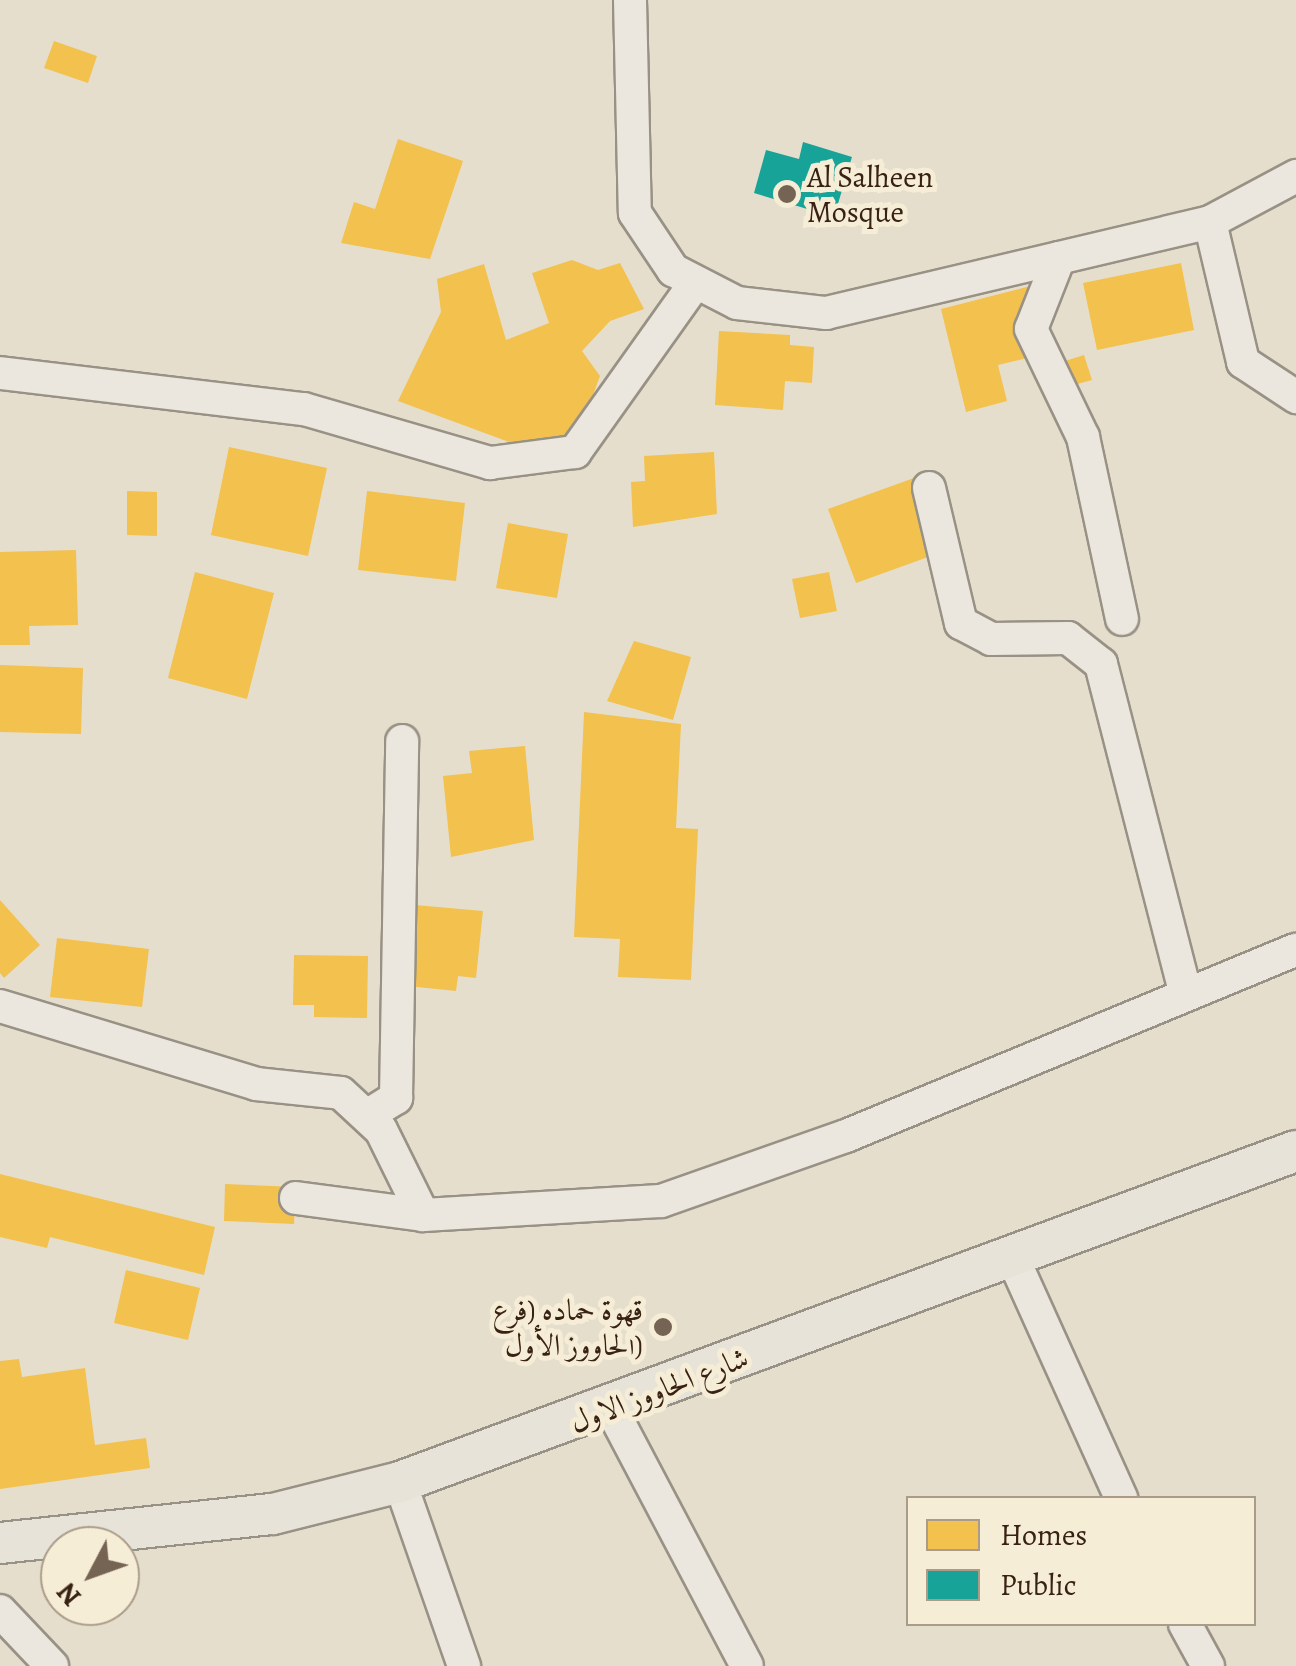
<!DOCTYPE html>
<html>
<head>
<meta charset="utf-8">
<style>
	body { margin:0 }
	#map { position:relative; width:1296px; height:1666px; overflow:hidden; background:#e6decc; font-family:Alegreya,Amiri,serif }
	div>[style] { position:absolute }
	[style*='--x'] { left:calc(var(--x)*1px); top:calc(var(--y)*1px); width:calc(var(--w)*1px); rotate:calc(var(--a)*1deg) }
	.homes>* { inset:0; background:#f2c14e }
	.public>* { inset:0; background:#17a398 }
	.roads { filter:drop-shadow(2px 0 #989185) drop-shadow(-2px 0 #989185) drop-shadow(0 2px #989185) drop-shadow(0 -2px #989185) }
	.minor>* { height:32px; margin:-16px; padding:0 16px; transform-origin:16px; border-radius:16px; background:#ebe7de }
	.major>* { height:40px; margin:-20px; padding:0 20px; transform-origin:20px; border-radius:20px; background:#e8e3d8 }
	.dots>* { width:28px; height:28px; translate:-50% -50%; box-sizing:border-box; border:5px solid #f6edd7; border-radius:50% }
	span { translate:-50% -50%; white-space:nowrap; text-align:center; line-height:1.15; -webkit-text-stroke:10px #f6edd7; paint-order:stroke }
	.poi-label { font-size:30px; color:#382213 }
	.left { translate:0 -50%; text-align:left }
	.right { translate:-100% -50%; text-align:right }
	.street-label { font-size:30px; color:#382213 }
	.legend { position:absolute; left:906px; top:1496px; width:350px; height:130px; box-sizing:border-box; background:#f6edd7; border:2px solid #aa9c89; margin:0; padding:12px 18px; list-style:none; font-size:30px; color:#382213 }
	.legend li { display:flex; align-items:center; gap:20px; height:50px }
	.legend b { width:50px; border:2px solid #aa9c89 }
	.north { position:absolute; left:40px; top:1526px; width:100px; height:100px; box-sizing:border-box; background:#f6edd7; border:2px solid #aa9c89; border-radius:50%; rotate:229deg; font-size:28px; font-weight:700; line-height:40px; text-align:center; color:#382213 }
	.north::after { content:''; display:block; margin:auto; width:35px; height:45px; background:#756454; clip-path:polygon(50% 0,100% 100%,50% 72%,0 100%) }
</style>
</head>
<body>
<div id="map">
	<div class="homes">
		<div style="clip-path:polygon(54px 41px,97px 56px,88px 83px,44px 68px)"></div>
		<div style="clip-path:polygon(398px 139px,463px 161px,430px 259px,341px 243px,354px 202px,375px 209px)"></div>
		<div style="clip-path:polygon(572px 260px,598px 270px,620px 263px,644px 309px,610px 321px,582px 351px,600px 376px,581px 427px,515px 459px,509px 442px,398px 401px,441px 312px,437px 279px,484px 264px,506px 340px,549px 323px,532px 273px)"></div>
		<div style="clip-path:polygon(1181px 263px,1194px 330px,1097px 350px,1083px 283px)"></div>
		<div style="clip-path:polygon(1039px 284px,1056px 351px,998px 365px,1007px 401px,966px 412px,941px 309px)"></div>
		<div style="clip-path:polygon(719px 331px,790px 335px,790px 345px,814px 347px,812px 383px,785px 381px,783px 410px,715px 405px)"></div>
		<div style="clip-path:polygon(1084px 355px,1092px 380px,1070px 386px,1062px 362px)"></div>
		<div style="clip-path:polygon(229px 447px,327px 468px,308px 556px,211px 535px)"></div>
		<div style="clip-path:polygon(714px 452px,717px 514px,633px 527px,631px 482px,645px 481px,644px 456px)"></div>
		<div style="clip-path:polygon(914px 478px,942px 552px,856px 583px,828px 509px)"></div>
		<div style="clip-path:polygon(127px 491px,157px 492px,157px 536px,127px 535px)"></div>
		<div style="clip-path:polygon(367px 491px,465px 503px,456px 581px,358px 570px)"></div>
		<div style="clip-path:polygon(508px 523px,568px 534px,557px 598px,496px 588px)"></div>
		<div style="clip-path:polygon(76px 550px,78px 625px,29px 626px,30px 645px,0 645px,0 552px)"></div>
		<div style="clip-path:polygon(195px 572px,274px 593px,247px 699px,168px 678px)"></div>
		<div style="clip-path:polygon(829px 572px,837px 611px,800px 618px,792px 579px)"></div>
		<div style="clip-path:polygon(634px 641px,691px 657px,673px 720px,607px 701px)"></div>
		<div style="clip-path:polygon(0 665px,83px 668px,81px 734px,0 732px)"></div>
		<div style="clip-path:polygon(584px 712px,681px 724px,676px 828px,698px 829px,691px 980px,618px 977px,620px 939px,574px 937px)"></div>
		<div style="clip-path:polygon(525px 746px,534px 840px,451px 857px,443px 776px,472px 773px,469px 751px)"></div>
		<div style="clip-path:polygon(0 900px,40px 945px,4px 978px,0 973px)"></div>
		<div style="clip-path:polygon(415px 905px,483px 911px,476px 978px,458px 976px,456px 991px,407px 986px)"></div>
		<div style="clip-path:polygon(57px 938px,149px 949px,142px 1007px,50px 997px)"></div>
		<div style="clip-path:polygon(294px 955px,368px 956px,367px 1018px,314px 1017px,314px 1005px,293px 1005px)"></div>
		<div style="clip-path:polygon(0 1174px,215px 1227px,204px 1275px,50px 1237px,47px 1248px,0 1237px)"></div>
		<div style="clip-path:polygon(225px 1184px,296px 1187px,294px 1224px,224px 1221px)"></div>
		<div style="clip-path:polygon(126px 1270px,200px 1288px,188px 1340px,114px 1323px)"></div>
		<div style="clip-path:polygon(19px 1359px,22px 1377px,85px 1368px,95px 1445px,146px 1438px,150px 1468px,0 1489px,0 1361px)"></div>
	</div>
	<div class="public">
		<div style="clip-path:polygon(803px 142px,852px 157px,834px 217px,754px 193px,766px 150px,799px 159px)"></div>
	</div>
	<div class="roads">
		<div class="minor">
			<div style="--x:630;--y:0;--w:213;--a:88.7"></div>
			<div style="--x:635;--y:213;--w:69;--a:56.3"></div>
			<div style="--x:673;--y:270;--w:72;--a:27.3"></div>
			<div style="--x:737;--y:303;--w:90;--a:6.4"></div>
			<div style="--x:826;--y:313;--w:395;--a:-13.3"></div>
			<div style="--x:1210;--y:222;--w:98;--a:-28.1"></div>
			<div style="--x:1210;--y:222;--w:144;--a:76.7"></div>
			<div style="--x:1243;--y:362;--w:64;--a:33.4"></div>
			<div style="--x:1059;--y:258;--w:76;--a:111.5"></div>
			<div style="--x:1031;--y:329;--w:120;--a:64.3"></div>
			<div style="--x:1083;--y:437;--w:186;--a:77.9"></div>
			<div style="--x:0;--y:373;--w:306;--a:6.8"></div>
			<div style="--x:304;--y:409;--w:194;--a:16.2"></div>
			<div style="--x:490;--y:463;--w:86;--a:-7.4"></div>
			<div style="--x:575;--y:452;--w:204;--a:-54.6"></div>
			<div style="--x:929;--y:488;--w:139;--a:76.7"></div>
			<div style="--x:961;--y:623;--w:34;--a:28"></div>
			<div style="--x:991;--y:639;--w:77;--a:-0.7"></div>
			<div style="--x:1068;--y:638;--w:42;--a:38.2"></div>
			<div style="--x:1101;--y:664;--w:337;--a:75.6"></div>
			<div style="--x:0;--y:1006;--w:268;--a:16.9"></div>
			<div style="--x:256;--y:1084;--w:85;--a:6"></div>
			<div style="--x:341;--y:1093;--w:54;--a:42.8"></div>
			<div style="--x:381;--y:1130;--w:95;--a:63.7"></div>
			<div style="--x:370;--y:1114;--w:31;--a:-32"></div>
			<div style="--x:396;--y:1098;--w:357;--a:-89"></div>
			<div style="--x:296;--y:1198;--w:128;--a:7.6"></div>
			<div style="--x:423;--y:1215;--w:238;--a:-3.4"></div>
			<div style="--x:661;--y:1201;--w:196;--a:-19.4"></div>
			<div style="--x:846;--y:1136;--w:487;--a:-22.5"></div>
			<div style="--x:1011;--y:1254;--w:268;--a:65.7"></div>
			<div style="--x:612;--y:1410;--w:289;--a:62.2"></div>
			<div style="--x:400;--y:1482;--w:195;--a:70.8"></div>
			<div style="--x:0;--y:1611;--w:76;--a:46.6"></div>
			<div style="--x:1185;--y:1624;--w:48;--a:61.3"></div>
		</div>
		<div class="major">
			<div style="--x:0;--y:1543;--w:275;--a:-6.1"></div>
			<div style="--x:273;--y:1514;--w:131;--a:-14.1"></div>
			<div style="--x:400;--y:1482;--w:955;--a:-20.28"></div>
		</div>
	</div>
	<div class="dots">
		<div style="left:787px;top:194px;background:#756454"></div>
		<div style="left:663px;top:1327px;background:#756454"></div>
	</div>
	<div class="poi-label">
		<span class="left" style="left:807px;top:194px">Al Salheen<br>Mosque</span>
		<span class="right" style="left:643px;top:1327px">قهوة حماده (فرع<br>الحاووز الأول)</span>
	</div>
	<div class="street-label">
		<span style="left:659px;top:1390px;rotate:-21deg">شارع الحاووز الاول</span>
	</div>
	<ul class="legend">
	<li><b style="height:28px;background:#f2c14e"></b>Homes</li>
	<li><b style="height:28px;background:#17a398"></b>Public</li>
	</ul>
	<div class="north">N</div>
</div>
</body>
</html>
